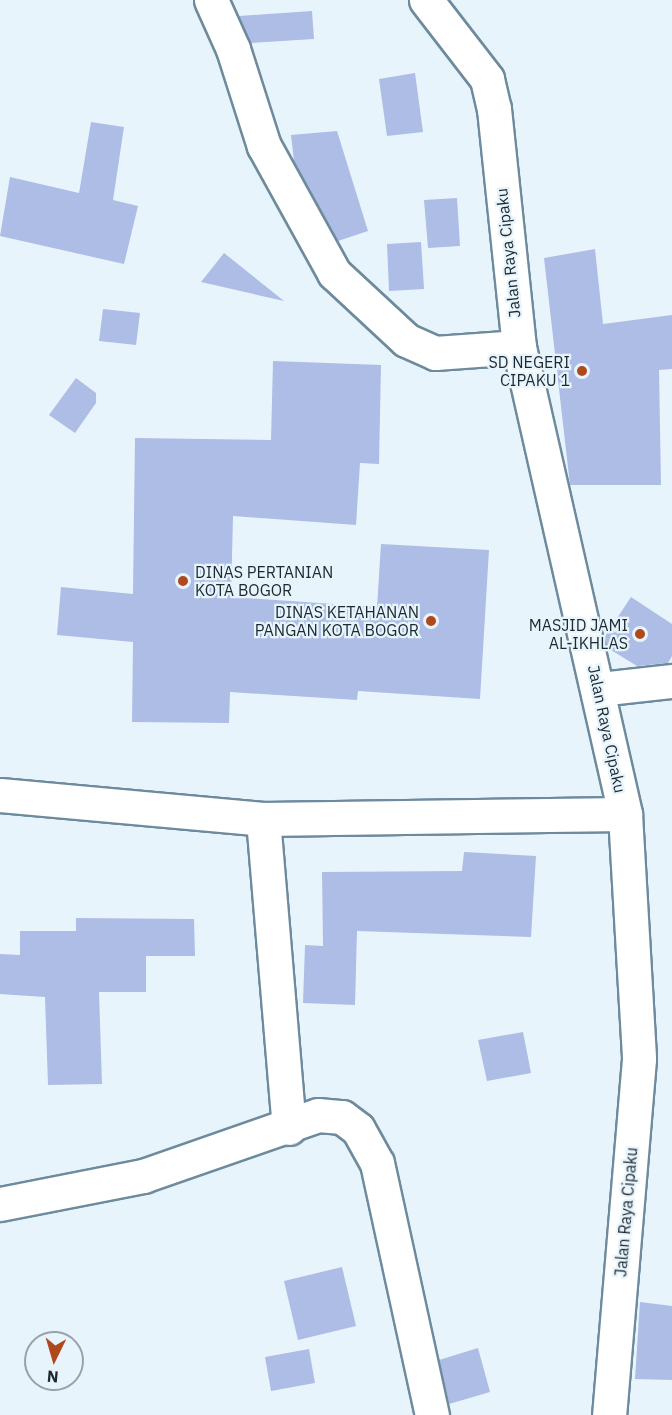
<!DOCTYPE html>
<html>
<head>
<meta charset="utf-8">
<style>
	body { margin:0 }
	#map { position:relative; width:672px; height:1415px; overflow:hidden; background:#e8f4fc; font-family:"IBM Plex Sans",sans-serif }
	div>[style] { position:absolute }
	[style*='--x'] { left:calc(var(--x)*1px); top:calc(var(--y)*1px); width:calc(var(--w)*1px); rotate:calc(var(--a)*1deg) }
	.building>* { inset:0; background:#adbde5 }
	.roads { filter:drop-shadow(2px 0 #6e8b9d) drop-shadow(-2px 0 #6e8b9d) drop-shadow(0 2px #6e8b9d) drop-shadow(0 -2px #6e8b9d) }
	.minor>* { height:33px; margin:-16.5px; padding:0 16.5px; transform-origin:16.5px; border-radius:16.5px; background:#fff }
	.dots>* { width:16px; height:16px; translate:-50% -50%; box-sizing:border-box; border:3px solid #e8f4fc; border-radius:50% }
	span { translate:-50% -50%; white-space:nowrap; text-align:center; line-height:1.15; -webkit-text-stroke:4.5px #e8f4fc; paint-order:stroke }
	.street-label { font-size:16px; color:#1d2931 }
	.poi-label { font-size:16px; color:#1d2931 }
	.right { translate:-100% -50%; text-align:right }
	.left { translate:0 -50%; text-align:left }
	.north { position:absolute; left:24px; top:1331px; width:60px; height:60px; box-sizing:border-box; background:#e8f4fc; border:2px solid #97a3ab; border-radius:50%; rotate:185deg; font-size:16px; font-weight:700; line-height:24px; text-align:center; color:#1d2931 }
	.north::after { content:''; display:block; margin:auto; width:21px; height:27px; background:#af491c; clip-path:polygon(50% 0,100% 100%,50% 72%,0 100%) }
</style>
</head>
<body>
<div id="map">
	<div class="building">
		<div style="clip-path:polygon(312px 11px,314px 39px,251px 43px,239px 16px)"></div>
		<div style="clip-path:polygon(415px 73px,423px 132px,387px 136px,379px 79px)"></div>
		<div style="clip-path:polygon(91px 122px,124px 127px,113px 200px,138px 206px,124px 264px,0 236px,10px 177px,79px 193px)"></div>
		<div style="clip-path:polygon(337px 131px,368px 231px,338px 241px,294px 161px,291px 135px)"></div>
		<div style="clip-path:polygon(457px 198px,460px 246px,428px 248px,424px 200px)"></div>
		<div style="clip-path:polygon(421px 242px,424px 289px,389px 291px,387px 244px)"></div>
		<div style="clip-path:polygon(595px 249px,603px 324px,672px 315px,672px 369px,659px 370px,661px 485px,570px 485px,544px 258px)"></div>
		<div style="clip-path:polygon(224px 253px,284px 301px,201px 282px)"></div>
		<div style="clip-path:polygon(103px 309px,140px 313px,136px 345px,99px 341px)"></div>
		<div style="clip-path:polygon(273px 361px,381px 365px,379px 464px,360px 463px,356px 525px,233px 516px,231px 597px,377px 607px,381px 544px,489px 550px,480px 699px,358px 691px,357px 700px,230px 692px,229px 723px,132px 722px,133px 642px,57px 635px,61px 587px,133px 594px,135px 438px,271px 440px)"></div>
		<div style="clip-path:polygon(76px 378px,96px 393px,96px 403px,75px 433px,49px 415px)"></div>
		<div style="clip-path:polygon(631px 597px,672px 624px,672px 656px,668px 663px,637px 666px,606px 647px,604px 638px)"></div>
		<div style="clip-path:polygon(464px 852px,536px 856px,531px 937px,357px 931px,355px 1005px,303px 1003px,305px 945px,323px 946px,322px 872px,462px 871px)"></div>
		<div style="clip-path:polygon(76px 918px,194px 919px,195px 956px,146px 956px,146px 992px,99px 992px,102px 1084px,48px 1085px,45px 997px,0 994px,0 954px,20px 955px,20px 931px,76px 931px)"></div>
		<div style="clip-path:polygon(523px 1032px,531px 1073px,487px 1081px,478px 1040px)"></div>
		<div style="clip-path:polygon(342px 1267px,356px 1326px,298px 1340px,284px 1281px)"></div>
		<div style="clip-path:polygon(640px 1302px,672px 1306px,672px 1380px,635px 1379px)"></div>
		<div style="clip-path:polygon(478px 1348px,490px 1392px,449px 1404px,439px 1360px)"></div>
		<div style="clip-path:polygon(309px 1349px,315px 1383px,271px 1391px,265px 1357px)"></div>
	</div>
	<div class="roads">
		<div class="minor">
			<div style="--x:211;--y:0;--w:54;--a:65.8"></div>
			<div style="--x:233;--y:49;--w:102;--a:72.3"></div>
			<div style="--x:264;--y:146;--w:145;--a:61.1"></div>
			<div style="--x:334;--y:273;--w:98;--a:42.9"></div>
			<div style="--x:406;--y:340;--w:32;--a:24"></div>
			<div style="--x:435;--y:353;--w:84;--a:-4.1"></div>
			<div style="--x:426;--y:0;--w:100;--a:52.3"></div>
			<div style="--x:487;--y:79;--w:31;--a:77"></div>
			<div style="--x:494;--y:109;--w:239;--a:84"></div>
			<div style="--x:519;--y:347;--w:479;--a:77.2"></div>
			<div style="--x:625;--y:814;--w:245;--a:86.7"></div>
			<div style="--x:639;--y:1059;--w:357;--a:94.8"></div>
			<div style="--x:599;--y:689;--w:73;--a:-6.3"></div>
			<div style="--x:0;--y:795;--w:264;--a:5.2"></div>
			<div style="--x:263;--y:819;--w:362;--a:-0.8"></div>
			<div style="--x:263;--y:819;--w:310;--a:85.2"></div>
			<div style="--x:0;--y:1204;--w:146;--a:-11.1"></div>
			<div style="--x:143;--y:1176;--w:185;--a:-19.2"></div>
			<div style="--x:318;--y:1115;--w:24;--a:5"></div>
			<div style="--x:342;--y:1117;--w:20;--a:37"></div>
			<div style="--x:358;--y:1129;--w:39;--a:61"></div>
			<div style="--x:377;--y:1163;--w:258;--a:77.7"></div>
		</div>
	</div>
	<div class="dots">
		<div style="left:582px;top:371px;background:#af491c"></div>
		<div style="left:183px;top:581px;background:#af491c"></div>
		<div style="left:431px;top:621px;background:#af491c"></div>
		<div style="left:640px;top:634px;background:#af491c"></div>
	</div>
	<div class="street-label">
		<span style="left:508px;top:253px;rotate:-96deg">Jalan Raya Cipaku</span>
		<span style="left:607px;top:729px;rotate:78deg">Jalan Raya Cipaku</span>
		<span style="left:626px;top:1212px;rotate:-85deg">Jalan Raya Cipaku</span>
	</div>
	<div class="poi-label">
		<span class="right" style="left:570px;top:371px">SD NEGERI<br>CIPAKU 1</span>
		<span class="left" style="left:195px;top:581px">DINAS PERTANIAN<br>KOTA BOGOR</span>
		<span class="right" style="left:419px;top:621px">DINAS KETAHANAN<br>PANGAN KOTA BOGOR</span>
		<span class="right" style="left:628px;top:634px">MASJID JAMI<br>AL-IKHLAS</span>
	</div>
	<div class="north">N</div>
</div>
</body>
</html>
